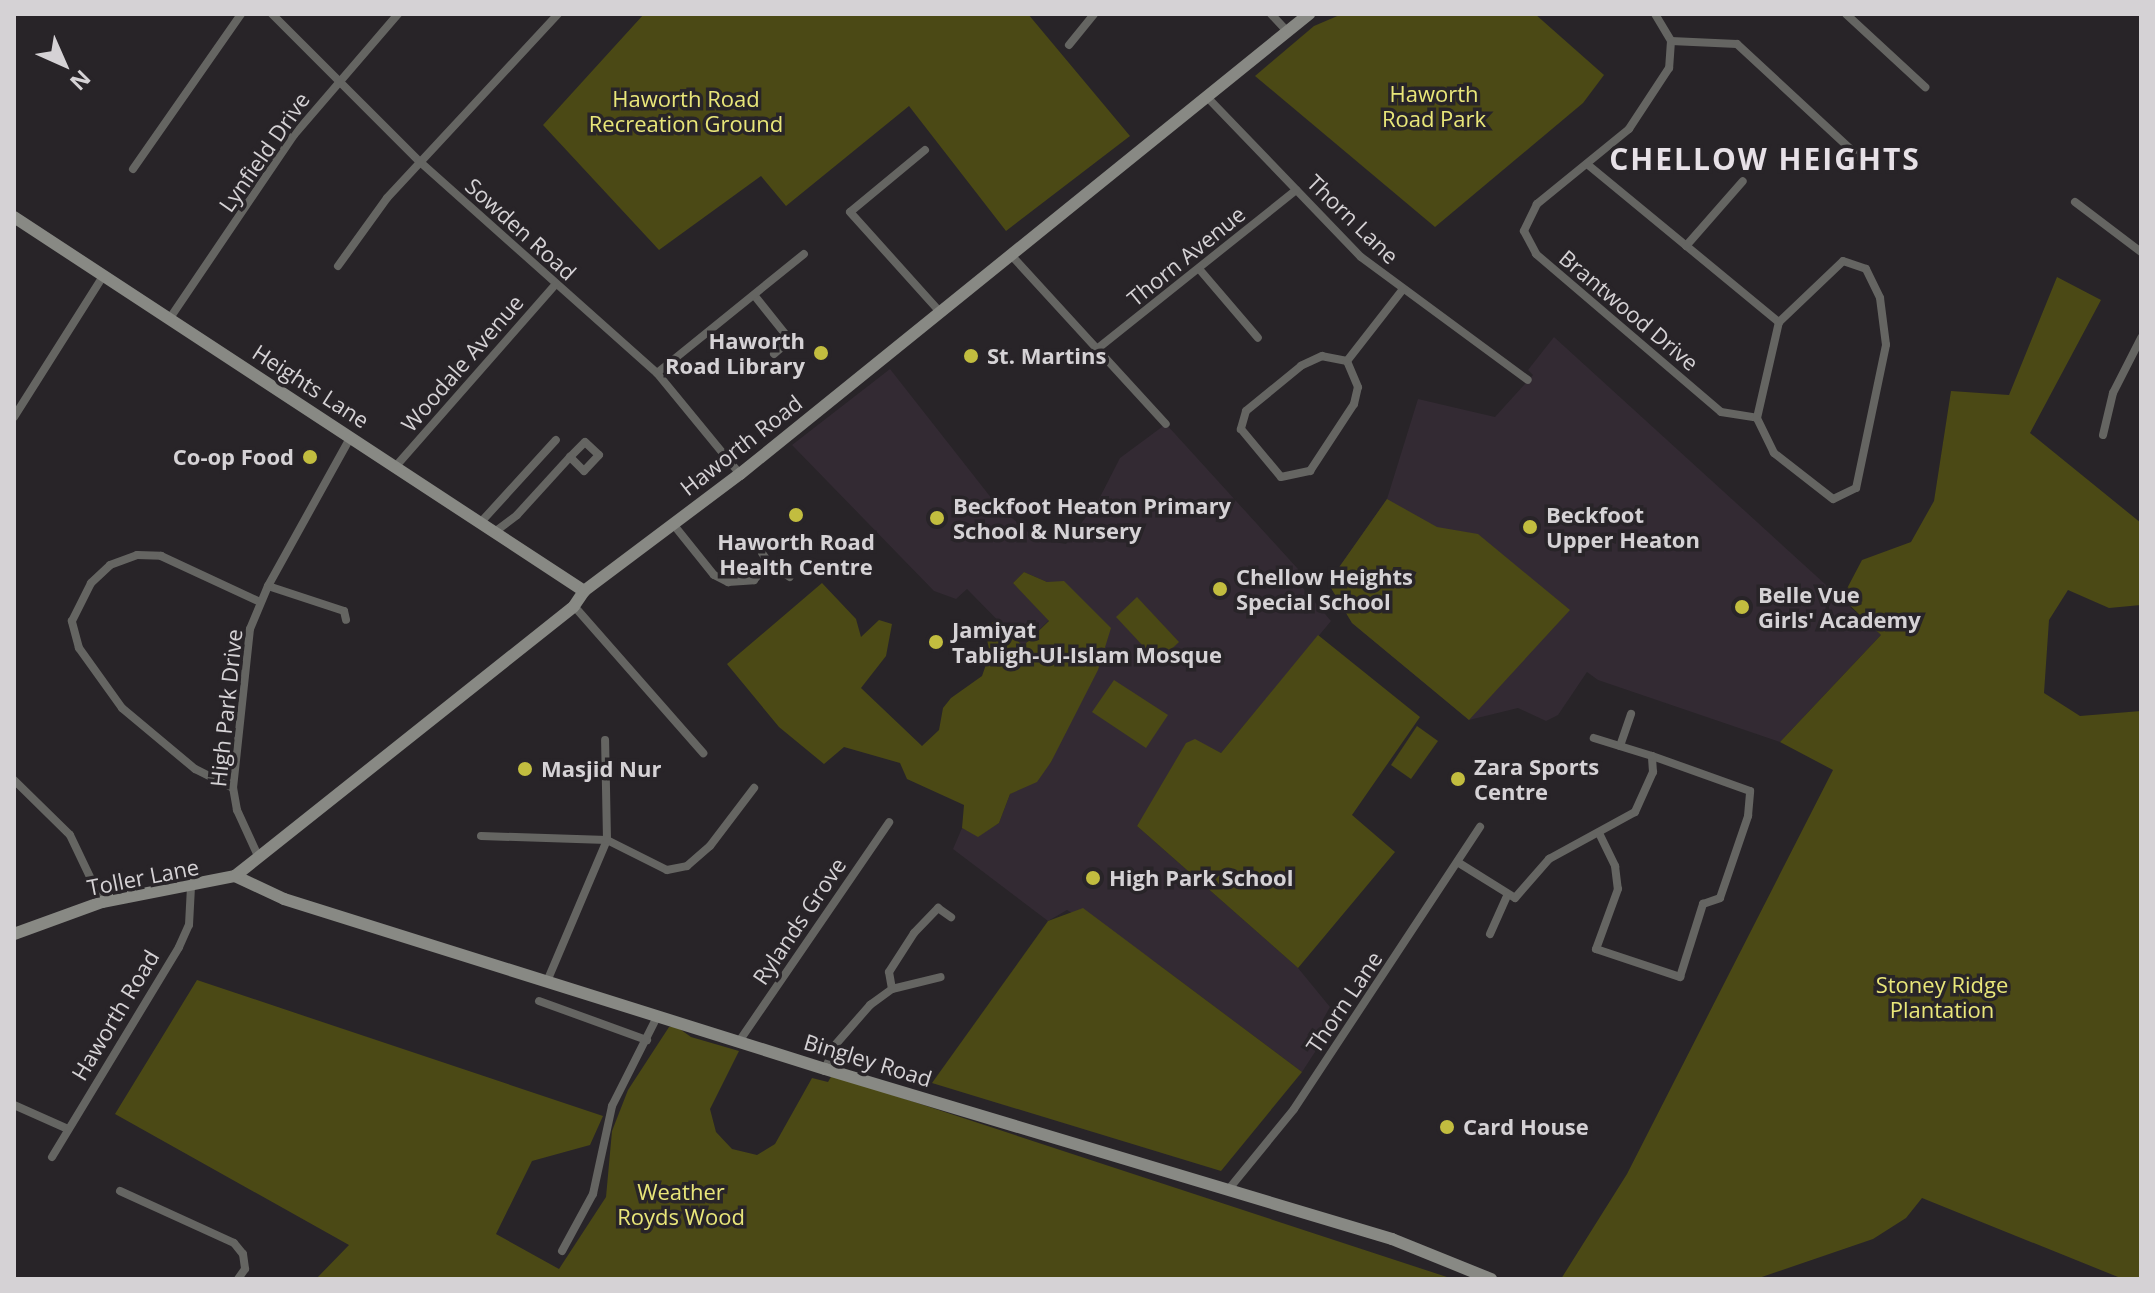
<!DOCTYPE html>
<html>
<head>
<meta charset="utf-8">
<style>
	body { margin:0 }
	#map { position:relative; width:2155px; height:1293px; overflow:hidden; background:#282428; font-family:"Open Sans",sans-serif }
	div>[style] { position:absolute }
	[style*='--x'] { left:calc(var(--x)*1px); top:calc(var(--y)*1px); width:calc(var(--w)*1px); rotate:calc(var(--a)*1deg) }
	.built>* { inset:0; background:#332a33 }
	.green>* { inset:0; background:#4b4915 }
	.street>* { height:8px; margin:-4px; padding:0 4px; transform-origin:4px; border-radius:4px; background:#656562 }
	.secondary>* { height:12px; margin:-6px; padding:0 6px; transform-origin:6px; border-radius:6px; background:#888984 }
	.dots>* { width:22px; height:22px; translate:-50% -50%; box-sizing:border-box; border:4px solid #282428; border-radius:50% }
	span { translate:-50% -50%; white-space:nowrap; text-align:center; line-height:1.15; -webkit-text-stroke:7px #282428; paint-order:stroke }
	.park-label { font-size:22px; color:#e9e679 }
	.street-label { font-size:22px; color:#d5d2d5 }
	.poi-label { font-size:22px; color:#d5d2d5; font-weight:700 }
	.right { translate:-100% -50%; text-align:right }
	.left { translate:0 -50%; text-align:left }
	.district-label { font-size:30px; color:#e7e1e7; font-weight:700; letter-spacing:2px }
	.frame { position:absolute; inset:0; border:16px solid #d5d2d5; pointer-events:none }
	.north { position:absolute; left:24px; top:24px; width:80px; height:80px; -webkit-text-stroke:6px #282428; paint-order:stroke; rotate:135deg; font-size:22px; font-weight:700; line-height:32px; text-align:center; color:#d5d2d5 }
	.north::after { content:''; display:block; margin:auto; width:28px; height:36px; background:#d5d2d5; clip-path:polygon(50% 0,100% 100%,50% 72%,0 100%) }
</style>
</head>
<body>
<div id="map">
	<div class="built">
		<div style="clip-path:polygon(1554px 337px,1881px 635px,1780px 742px,1598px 680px,1587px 672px,1558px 715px,1546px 721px,1518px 708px,1469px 720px,1352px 623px,1328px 583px,1387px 499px,1418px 399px,1495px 417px,1533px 375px,1528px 370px)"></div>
		<div style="clip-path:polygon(890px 369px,996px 504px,1036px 539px,1066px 544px,1099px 499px,1120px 458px,1166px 424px,1298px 569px,1297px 581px,1331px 621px,1221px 753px,1195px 740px,1137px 826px,1298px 968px,1330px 1007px,1322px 1021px,1326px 1035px,1302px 1072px,1151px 959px,1067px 910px,1048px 921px,953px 849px,962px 828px,978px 836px,999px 823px,1010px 794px,1051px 762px,1065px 729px,1047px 582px,1024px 572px,1013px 583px,1049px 620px,1023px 646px,967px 589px,956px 599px,934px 591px,792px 445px)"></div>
	</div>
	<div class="green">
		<div style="clip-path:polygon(644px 14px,1028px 14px,1130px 136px,1006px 231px,909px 106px,786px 206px,761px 176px,659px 250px,543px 125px)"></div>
		<div style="clip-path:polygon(1342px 14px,1535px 14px,1604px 75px,1583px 103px,1435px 227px,1255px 76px,1314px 26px)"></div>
		<div style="clip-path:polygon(2057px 277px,2101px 300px,2030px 433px,2141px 523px,2141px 605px,2109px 608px,2068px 590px,2049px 620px,2044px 693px,2080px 716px,2141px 711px,2141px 1279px,2123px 1279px,1922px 1198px,1906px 1218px,1873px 1239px,1756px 1279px,1561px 1279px,1627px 1174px,1833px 770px,1780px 742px,1881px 635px,1842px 598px,1862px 560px,1911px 542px,1934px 501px,1951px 391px,2009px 395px)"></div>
		<div style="clip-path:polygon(1387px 499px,1437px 527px,1478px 534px,1570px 610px,1469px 720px,1352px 623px,1328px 583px)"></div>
		<div style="clip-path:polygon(1024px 572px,1047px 582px,1064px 581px,1111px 628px,1098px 670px,1051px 762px,1037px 782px,1010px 794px,999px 823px,978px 837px,962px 828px,964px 805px,907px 779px,900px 763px,844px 747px,824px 764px,779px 727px,727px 664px,822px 583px,856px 619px,861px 637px,879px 620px,892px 624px,886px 656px,861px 688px,922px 746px,939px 730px,943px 708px,951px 698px,982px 676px,990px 653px,984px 627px,997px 620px,1023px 646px,1049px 621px,1013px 583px)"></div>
		<div style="clip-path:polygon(1137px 597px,1179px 642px,1158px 662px,1116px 617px)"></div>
		<div style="clip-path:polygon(1318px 635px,1420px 717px,1352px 815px,1395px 852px,1298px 968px,1137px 826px,1186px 743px,1195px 739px,1221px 753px)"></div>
		<div style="clip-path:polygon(1114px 680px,1168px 715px,1146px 748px,1092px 712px)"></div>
		<div style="clip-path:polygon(1417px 726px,1438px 741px,1411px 779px,1391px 765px)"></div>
		<div style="clip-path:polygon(1083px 908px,1302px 1072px,1221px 1171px,932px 1083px,1048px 921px)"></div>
		<div style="clip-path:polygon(197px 980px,603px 1116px,590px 1145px,532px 1161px,496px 1234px,559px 1269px,606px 1197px,612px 1131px,628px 1090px,669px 1027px,677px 1027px,691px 1037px,739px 1051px,710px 1109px,716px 1132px,732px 1149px,757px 1155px,775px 1144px,812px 1078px,828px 1082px,832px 1075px,1453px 1279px,316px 1279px,349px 1245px,115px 1114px)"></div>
	</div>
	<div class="street">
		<div style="--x:272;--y:14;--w:208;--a:45"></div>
		<div style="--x:419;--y:161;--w:319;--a:41.7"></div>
		<div style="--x:657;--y:373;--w:131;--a:50.6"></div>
		<div style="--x:1271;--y:14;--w:25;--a:47"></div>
		<div style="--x:1655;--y:14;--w:31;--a:59"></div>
		<div style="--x:1671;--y:41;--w:27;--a:94"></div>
		<div style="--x:1669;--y:68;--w:73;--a:123.3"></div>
		<div style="--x:1629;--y:129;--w:119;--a:140.8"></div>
		<div style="--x:1537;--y:204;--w:30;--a:116"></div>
		<div style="--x:1524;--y:231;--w:26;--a:62"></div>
		<div style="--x:1536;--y:254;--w:243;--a:40.5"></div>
		<div style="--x:1721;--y:412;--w:36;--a:9"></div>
		<div style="--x:1846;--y:14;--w:108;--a:42.7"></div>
		<div style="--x:1671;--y:41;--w:66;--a:2.6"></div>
		<div style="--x:1737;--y:44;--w:166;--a:42.8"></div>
		<div style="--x:1069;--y:45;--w:40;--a:-51"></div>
		<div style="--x:1206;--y:96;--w:223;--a:46.1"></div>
		<div style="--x:1361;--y:257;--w:207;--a:36.4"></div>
		<div style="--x:925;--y:150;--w:97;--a:140.4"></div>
		<div style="--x:850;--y:212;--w:133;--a:48"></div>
		<div style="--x:1587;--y:164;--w:249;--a:39.5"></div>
		<div style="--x:133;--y:169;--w:189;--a:-55.1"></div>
		<div style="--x:2075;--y:202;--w:83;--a:37.1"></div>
		<div style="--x:1686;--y:246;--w:86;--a:-48.8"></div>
		<div style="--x:1011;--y:255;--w:229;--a:47.5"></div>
		<div style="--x:1843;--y:261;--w:24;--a:19"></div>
		<div style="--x:1866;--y:269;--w:32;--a:64"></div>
		<div style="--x:1880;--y:298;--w:47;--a:82.7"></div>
		<div style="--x:1886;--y:345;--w:146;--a:101.8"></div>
		<div style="--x:1856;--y:488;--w:25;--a:154"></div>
		<div style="--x:1833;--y:499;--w:75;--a:-142.1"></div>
		<div style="--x:1774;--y:453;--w:39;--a:-116"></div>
		<div style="--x:1757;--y:418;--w:98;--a:-77.1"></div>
		<div style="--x:1779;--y:322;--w:88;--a:-43.6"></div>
		<div style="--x:338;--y:266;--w:84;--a:-54.2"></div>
		<div style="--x:387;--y:198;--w:251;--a:-47.1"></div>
		<div style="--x:1200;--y:270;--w:89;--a:49.5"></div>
		<div style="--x:754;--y:295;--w:64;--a:51.3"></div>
		<div style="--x:170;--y:318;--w:221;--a:-55.9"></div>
		<div style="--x:294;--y:135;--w:160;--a:-49.3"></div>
		<div style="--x:1097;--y:349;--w:255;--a:-38.6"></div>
		<div style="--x:774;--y:354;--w:21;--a:-41"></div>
		<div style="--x:1347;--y:361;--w:25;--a:-169"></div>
		<div style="--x:1322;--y:356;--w:23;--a:155"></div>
		<div style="--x:1301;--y:366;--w:71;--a:140.7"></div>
		<div style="--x:1246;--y:411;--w:19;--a:106"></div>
		<div style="--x:1241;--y:429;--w:62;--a:50.2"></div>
		<div style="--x:1281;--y:477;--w:30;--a:-12"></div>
		<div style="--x:1310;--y:471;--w:80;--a:-56.7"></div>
		<div style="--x:1354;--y:404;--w:17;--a:-77"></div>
		<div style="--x:1358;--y:387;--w:28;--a:-113"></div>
		<div style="--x:1347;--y:361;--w:91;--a:-52.1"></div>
		<div style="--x:657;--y:373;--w:189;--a:-39"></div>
		<div style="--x:14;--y:417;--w:167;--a:-57.7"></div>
		<div style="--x:2103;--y:435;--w:43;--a:-76.6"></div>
		<div style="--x:2113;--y:393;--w:62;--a:-63"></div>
		<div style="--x:396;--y:466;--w:241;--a:-48.7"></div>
		<div style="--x:481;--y:522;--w:111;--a:-47.6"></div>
		<div style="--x:673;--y:524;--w:65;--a:51.2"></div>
		<div style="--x:714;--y:575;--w:16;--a:27"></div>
		<div style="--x:728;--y:582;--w:26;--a:-4"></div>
		<div style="--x:754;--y:580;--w:23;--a:-49"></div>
		<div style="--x:769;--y:563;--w:25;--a:34"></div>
		<div style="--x:496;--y:531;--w:26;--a:-37"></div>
		<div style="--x:517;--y:515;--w:79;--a:-47.6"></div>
		<div style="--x:570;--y:457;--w:21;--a:-45"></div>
		<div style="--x:585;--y:442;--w:19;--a:43"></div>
		<div style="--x:599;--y:455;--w:22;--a:133"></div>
		<div style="--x:584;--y:471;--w:20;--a:-135"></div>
		<div style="--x:762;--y:553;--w:12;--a:55"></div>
		<div style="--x:268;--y:586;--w:80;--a:18.2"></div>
		<div style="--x:344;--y:611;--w:9;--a:77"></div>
		<div style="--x:574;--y:606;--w:196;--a:48.7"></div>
		<div style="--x:1620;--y:746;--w:34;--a:-71"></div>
		<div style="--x:14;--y:780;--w:78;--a:44.5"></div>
		<div style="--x:70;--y:835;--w:74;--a:64.5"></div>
		<div style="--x:233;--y:788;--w:42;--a:-153.4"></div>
		<div style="--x:195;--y:769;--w:95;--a:-140.1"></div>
		<div style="--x:122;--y:708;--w:74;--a:-125.6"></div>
		<div style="--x:79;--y:648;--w:28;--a:-105"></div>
		<div style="--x:72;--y:621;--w:42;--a:-63.4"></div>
		<div style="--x:91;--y:583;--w:26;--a:-43"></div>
		<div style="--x:110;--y:565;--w:29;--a:-20"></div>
		<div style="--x:137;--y:555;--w:24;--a:2"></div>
		<div style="--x:161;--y:556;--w:109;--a:24.9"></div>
		<div style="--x:1599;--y:833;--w:37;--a:64"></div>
		<div style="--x:1615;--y:866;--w:23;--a:83"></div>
		<div style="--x:1618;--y:889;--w:64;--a:110.1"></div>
		<div style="--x:1596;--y:949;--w:89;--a:18.4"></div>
		<div style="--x:1680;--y:977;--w:77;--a:-72.5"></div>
		<div style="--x:1703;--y:904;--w:18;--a:-19"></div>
		<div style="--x:1720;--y:898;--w:87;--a:-71.1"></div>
		<div style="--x:1748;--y:816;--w:25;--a:-85"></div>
		<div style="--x:1750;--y:791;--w:104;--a:-160.3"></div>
		<div style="--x:481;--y:836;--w:126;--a:1.8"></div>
		<div style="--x:607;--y:840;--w:67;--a:26.6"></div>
		<div style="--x:667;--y:870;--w:20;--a:-11"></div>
		<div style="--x:687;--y:866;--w:30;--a:-41"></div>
		<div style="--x:710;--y:846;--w:73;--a:-52.8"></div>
		<div style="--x:259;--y:858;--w:53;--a:-114.6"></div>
		<div style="--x:237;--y:810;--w:22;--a:-100"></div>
		<div style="--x:233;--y:788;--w:160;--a:-83.9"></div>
		<div style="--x:250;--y:629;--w:47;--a:-67.3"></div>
		<div style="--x:268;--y:586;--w:171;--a:-61"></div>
		<div style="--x:1459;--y:863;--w:66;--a:32"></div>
		<div style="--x:1515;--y:898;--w:52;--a:-48.9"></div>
		<div style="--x:1549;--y:859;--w:98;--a:-28.7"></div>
		<div style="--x:1635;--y:812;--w:44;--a:-65.8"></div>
		<div style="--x:1653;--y:772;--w:16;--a:-94"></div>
		<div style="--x:1652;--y:756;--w:61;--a:-162.8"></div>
		<div style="--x:1490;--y:934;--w:42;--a:-65.9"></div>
		<div style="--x:548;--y:979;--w:151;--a:-67"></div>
		<div style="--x:607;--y:840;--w:100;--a:-91.1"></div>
		<div style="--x:892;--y:989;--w:17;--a:-100"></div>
		<div style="--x:889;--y:972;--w:46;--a:-57.3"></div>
		<div style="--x:914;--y:933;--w:35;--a:-46"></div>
		<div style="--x:938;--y:908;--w:16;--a:35"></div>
		<div style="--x:539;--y:1001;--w:115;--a:19.9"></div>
		<div style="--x:740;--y:1040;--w:264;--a:-55.6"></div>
		<div style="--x:825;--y:1069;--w:27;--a:-66"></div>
		<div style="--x:836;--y:1044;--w:52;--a:-48.9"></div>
		<div style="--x:870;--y:1005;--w:27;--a:-36"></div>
		<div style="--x:892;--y:989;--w:50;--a:-13.8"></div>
		<div style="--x:14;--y:1105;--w:59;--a:24"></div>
		<div style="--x:52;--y:1157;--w:245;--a:-58.8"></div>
		<div style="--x:179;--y:947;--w:24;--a:-66"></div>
		<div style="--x:189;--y:925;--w:38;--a:-87"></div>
		<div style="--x:1228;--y:1190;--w:104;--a:-50.8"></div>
		<div style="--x:1294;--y:1109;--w:338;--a:-56.6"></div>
		<div style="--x:120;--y:1191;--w:125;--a:24.5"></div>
		<div style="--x:234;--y:1243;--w:14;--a:51"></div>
		<div style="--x:243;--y:1254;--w:15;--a:82"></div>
		<div style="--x:245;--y:1269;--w:12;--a:125"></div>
		<div style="--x:562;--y:1251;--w:65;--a:-61.5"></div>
		<div style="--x:593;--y:1194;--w:90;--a:-77.8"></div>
		<div style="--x:612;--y:1106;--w:102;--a:-63.2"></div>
	</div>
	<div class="secondary">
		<div style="--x:14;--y:217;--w:682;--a:33.27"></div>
		<div style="--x:235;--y:876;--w:54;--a:25.1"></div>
		<div style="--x:284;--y:899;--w:567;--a:17.44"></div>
		<div style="--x:825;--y:1069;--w:592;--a:16.69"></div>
		<div style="--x:1392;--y:1239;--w:107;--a:22"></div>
		<div style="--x:14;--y:934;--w:94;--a:-20"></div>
		<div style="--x:102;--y:902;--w:136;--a:-11.1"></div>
		<div style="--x:235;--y:876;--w:433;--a:-38.5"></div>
		<div style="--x:574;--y:606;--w:18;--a:-56"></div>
		<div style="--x:584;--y:591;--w:195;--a:-36.9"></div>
		<div style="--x:740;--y:474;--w:732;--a:-38.95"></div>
	</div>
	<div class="dots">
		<div style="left:821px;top:353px;background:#c2bd3f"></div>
		<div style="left:971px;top:356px;background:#c2bd3f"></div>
		<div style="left:310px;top:457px;background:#c2bd3f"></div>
		<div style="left:796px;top:515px;background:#c2bd3f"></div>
		<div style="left:937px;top:518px;background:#c2bd3f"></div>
		<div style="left:1530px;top:527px;background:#c2bd3f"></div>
		<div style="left:1220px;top:589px;background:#c2bd3f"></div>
		<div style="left:1742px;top:607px;background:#c2bd3f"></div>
		<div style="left:936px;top:642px;background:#c2bd3f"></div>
		<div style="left:525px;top:769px;background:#c2bd3f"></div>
		<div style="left:1458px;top:779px;background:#c2bd3f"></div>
		<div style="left:1093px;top:878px;background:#c2bd3f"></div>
		<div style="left:1447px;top:1127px;background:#c2bd3f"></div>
	</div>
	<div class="park-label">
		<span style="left:1434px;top:106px">Haworth<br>Road Park</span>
		<span style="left:686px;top:111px">Haworth Road<br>Recreation Ground</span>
		<span style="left:1942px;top:997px">Stoney Ridge<br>Plantation</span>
		<span style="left:681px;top:1204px">Weather<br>Royds Wood</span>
	</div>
	<div class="street-label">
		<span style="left:264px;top:152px;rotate:-55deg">Lynfield Drive</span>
		<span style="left:1353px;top:219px;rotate:44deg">Thorn Lane</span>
		<span style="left:521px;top:229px;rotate:42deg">Sowden Road</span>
		<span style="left:1186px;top:256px;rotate:-39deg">Thorn Avenue</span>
		<span style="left:1629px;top:310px;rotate:40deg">Brantwood Drive</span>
		<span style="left:462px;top:363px;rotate:-49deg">Woodale Avenue</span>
		<span style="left:311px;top:386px;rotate:33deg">Heights Lane</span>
		<span style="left:741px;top:445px;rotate:-38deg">Haworth Road</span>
		<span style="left:226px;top:708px;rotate:-84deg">High Park Drive</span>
		<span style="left:143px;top:877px;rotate:-11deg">Toller Lane</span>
		<span style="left:799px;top:921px;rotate:-56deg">Rylands Grove</span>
		<span style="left:1344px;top:1002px;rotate:-56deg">Thorn Lane</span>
		<span style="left:115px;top:1015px;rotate:-59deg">Haworth Road</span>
		<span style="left:868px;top:1060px;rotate:17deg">Bingley Road</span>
	</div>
	<div class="poi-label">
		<span class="right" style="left:805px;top:353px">Haworth<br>Road Library</span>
		<span class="left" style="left:987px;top:356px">St. Martins</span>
		<span class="right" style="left:294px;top:457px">Co-op Food</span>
		<span class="left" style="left:953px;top:518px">Beckfoot Heaton Primary<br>School &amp; Nursery</span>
		<span class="left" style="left:1546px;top:527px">Beckfoot<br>Upper Heaton</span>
		<span style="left:796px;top:554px">Haworth Road<br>Health Centre</span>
		<span class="left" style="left:1236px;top:589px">Chellow Heights<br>Special School</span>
		<span class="left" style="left:1758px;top:607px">Belle Vue<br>Girls' Academy</span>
		<span class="left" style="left:952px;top:642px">Jamiyat<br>Tabligh-Ul-Islam Mosque</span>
		<span class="left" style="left:1474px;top:779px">Zara Sports<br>Centre</span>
		<span class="left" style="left:541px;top:769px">Masjid Nur</span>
		<span class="left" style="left:1109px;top:878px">High Park School</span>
		<span class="left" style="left:1463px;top:1127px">Card House</span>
	</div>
	<div class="district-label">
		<span style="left:1765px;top:159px">CHELLOW HEIGHTS</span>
	</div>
	<div class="frame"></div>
	<div class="north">N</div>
</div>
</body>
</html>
